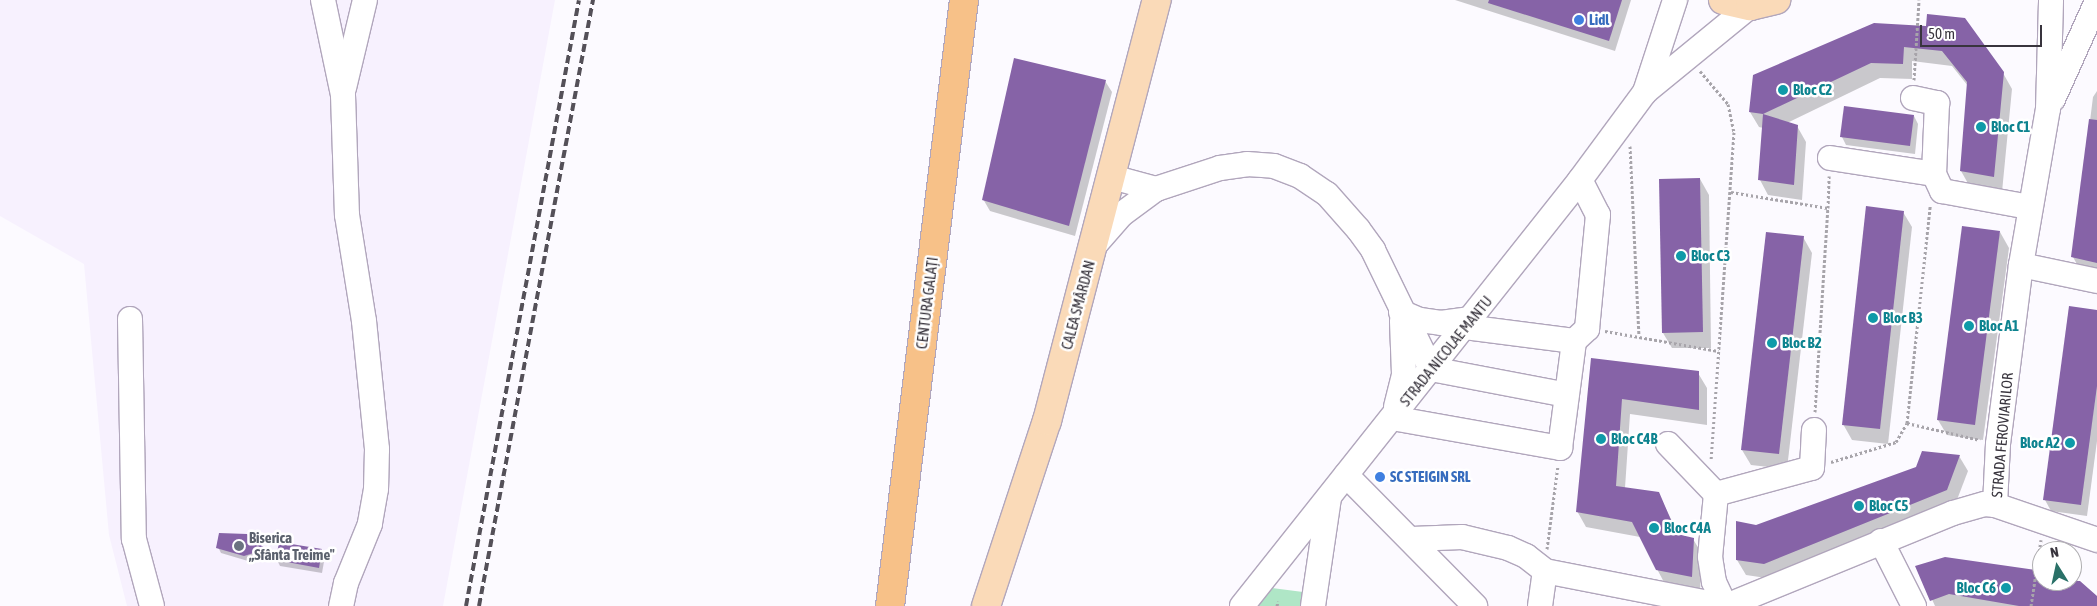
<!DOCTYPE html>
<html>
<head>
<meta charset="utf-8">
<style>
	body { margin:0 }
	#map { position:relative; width:2097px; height:606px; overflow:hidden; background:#fcfaff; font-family:"Asap Condensed",sans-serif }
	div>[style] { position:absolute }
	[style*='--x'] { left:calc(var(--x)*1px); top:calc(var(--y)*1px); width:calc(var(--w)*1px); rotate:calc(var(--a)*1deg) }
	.built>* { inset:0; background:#f7f1fe }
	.green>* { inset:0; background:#afe6c6 }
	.shadow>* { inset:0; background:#0003 }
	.building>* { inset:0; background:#8663a7 }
	.path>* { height:3px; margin-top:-1.5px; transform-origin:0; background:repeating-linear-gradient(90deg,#a7a4aa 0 2.5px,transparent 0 5px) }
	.roads { filter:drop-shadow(1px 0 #b1a6bc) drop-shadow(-1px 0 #b1a6bc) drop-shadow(0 1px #b1a6bc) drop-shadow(0 -1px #b1a6bc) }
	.minor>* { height:24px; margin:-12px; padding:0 12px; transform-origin:12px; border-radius:12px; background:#fff }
	.major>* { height:28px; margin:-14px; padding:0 14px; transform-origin:14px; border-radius:14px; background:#fadab8 }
	.highway>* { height:28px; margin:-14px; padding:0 14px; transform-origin:14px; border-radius:14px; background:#f7c188 }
	.rail>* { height:4px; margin-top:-2px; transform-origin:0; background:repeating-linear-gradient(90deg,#545058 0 8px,transparent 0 12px) }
	.dots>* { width:14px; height:14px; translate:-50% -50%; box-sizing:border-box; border:2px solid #fff; border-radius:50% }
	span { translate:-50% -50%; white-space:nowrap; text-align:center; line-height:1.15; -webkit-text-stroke:5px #fff; paint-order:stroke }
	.shop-label { font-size:15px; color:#366cbe; font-weight:700 }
	.left { translate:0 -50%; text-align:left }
	.culture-label { font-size:15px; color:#0d838f; font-weight:700 }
	.right { translate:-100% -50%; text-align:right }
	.street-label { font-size:15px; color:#38343d }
	.worship-label { font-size:15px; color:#5b616d; font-weight:700 }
	.north { position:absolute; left:2032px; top:541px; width:50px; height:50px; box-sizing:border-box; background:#fff; border:1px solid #afaeb1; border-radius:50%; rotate:350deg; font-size:14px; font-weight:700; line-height:20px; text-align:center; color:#38343d }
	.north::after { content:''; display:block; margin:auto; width:18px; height:22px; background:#2a7168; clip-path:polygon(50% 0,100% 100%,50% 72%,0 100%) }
	.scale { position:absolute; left:1920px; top:25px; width:122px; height:22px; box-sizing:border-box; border:2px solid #38343d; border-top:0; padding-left:6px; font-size:15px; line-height:18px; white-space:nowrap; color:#38343d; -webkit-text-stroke:4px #fff; paint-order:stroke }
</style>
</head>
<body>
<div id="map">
	<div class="built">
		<div style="clip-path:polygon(0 0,555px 0,443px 606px,127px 606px,109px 535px,84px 264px,0 216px)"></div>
	</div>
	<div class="green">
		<div style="clip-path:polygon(1272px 588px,1303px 592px,1301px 606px,1257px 606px)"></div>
	</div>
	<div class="shadow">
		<div style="clip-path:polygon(1455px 0,1631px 0,1615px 51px)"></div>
		<div style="clip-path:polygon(1874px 24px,2003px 73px,2012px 89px,2002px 192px,1970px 187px,1961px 171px,1968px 86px,1952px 66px,1912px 61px,1912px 79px,1880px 78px,1787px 123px,1797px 126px,1806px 142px,1802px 200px,1768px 195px,1760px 180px,1763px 128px,1759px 127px,1750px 112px)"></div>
		<div style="clip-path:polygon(1105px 81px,1112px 92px,1075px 236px,990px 211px,983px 199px)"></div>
		<div style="clip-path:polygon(2097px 91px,2097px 272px,2079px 268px,2073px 257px,2093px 97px)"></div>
		<div style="clip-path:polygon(1914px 116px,1918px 124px,1915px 154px,1846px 145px,1842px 137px)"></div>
		<div style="clip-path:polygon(1700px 179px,1709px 195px,1711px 348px,1672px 348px,1663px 333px)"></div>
		<div style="clip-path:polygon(1903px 212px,1912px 227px,1888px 444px,1852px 440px,1843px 424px)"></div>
		<div style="clip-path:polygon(2000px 232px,2009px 248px,1983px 440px,1947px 435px,1938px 420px)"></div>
		<div style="clip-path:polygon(1803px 237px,1812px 253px,1787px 469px,1751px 465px,1742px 450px)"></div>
		<div style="clip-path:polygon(2097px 311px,2097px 441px,2087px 516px,2051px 511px,2045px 500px)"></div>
		<div style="clip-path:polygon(1592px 359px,1698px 373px,1707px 388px,1707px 425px,1630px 414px,1625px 488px,1658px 493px,1679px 535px,1693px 539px,1702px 554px,1700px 592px,1666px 586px,1640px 537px,1586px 527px,1577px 511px)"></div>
		<div style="clip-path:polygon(1959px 456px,1968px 471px,1955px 505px,1773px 579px,1746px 575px,1737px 560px,1756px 526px)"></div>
		<div style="clip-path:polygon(247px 536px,268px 554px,248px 561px,221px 553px,218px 547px)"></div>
		<div style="clip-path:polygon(321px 550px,325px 556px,322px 573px,280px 566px,277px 560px)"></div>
		<div style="clip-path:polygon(1917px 566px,2042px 572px,2042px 581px,2072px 581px,2072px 576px,2097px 597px,2097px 606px,1935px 606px)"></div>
	</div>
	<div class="building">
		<div style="clip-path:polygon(1489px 0,1622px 0,1609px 41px,1488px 3px)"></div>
		<div style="clip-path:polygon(1927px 14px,1965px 18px,2004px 72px,1994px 177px,1960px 171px,1967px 82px,1942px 51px,1904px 47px,1903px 64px,1871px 63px,1763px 114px,1798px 125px,1794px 185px,1758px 180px,1763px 114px,1749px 112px,1753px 75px,1874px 23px,1926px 26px)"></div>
		<div style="clip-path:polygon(1014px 58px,1106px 80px,1069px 226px,982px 200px)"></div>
		<div style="clip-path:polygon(1844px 106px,1914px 115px,1910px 146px,1840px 137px)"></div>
		<div style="clip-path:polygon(2089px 119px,2097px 120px,2097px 263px,2071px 257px)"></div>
		<div style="clip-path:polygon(1700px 178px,1703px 332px,1662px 333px,1659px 179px)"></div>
		<div style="clip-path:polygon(1866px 206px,1904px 211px,1880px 429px,1842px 425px)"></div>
		<div style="clip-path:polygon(1962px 226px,2000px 231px,1975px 425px,1937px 420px)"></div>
		<div style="clip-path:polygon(1766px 232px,1804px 236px,1779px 454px,1741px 450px)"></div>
		<div style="clip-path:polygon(2069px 306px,2097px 310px,2097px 386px,2081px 505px,2043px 500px)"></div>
		<div style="clip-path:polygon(1591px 358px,1699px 371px,1699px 410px,1622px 399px,1616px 486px,1659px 492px,1677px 534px,1694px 538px,1692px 577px,1656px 570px,1632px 522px,1576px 512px)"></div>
		<div style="clip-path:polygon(1922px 451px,1960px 455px,1947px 490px,1764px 564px,1736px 560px,1736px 521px,1756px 525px,1916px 467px)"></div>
		<div style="clip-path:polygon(219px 533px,247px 534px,266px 549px,244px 556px,216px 548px)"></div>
		<div style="clip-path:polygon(279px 542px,322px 549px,319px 568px,276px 560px)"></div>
		<div style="clip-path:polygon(1945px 557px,2042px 571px,2042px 581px,2080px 581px,2097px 596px,2097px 606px,2019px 606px,1949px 594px,1930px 601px,1915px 566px)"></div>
	</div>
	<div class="path">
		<div style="--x:1700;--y:71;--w:43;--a:49.7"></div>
		<div style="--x:1728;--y:104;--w:29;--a:78"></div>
		<div style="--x:1734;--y:132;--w:329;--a:94"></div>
		<div style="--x:1914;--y:80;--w:80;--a:-86.4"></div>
		<div style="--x:1630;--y:146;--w:189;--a:87.3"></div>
		<div style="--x:1731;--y:192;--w:98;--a:9.4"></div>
		<div style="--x:1828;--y:208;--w:32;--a:-88"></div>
		<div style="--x:1605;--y:331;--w:115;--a:10"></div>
		<div style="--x:1815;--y:412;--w:204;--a:-86.4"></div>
		<div style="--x:1907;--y:423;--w:75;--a:13.1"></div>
		<div style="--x:1831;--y:462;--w:68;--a:-17.1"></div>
		<div style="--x:1896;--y:442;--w:22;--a:-60"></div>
		<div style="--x:1907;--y:423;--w:218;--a:-83.9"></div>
		<div style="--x:1547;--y:549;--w:84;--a:-82.5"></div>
		<div style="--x:1277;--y:606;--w:5;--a:-79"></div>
		<div style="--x:2031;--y:606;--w:67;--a:-81.4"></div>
	</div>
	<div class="roads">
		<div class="minor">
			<div style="--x:323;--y:0;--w:97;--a:78.1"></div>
			<div style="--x:343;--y:95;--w:120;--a:88.1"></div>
			<div style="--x:347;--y:215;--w:107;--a:80.9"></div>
			<div style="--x:364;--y:321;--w:129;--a:84.2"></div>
			<div style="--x:377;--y:449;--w:40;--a:91.4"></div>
			<div style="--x:376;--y:489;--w:36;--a:100"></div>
			<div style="--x:370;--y:524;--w:64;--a:112.1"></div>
			<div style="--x:346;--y:583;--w:24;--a:102"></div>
			<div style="--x:344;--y:88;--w:90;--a:-76.6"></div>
			<div style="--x:1645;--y:92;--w:97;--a:-71.9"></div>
			<div style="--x:1913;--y:98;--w:25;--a:12"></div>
			<div style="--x:1937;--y:103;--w:71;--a:92.4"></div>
			<div style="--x:2053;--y:99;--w:107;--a:-65.8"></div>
			<div style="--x:1830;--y:158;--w:105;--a:8.7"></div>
			<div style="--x:1934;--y:174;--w:19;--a:65"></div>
			<div style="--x:1942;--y:191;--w:88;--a:10.4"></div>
			<div style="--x:1112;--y:177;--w:46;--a:15.3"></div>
			<div style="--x:1093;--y:247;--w:44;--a:-48.7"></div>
			<div style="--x:1122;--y:214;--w:42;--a:-36.3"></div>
			<div style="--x:1156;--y:189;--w:67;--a:-18.2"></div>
			<div style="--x:1220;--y:168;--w:27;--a:-8"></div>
			<div style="--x:1247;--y:164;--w:27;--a:4"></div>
			<div style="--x:1274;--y:166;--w:28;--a:21"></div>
			<div style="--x:1300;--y:176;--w:32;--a:34"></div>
			<div style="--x:1327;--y:194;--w:47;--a:48.5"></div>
			<div style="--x:1358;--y:229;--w:26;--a:54"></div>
			<div style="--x:1373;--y:250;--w:132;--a:64"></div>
			<div style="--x:2021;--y:265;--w:78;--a:11.9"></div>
			<div style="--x:1401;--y:312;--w:21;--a:23"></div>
			<div style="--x:1420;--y:320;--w:21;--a:8"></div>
			<div style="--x:1441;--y:323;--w:30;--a:-8"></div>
			<div style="--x:130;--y:319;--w:220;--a:89"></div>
			<div style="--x:134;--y:539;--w:69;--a:75"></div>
			<div style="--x:1465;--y:327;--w:110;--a:7.3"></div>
			<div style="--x:1431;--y:369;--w:138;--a:10.8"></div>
			<div style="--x:1396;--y:407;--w:34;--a:-76"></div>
			<div style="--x:1404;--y:374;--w:53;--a:-92.2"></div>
			<div style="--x:1392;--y:418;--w:171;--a:10.1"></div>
			<div style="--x:1560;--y:448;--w:108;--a:-82.5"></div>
			<div style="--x:1574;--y:341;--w:18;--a:-43"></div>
			<div style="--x:1587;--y:329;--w:115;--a:-84.5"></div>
			<div style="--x:1598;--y:215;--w:39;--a:-117"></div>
			<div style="--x:1668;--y:444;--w:69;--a:46.2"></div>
			<div style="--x:1716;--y:494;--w:63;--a:95.4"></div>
			<div style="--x:1710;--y:557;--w:25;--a:81"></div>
			<div style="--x:1714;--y:582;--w:26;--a:65"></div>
			<div style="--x:1346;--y:475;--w:184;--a:45.4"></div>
			<div style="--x:1716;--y:494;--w:99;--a:-15.2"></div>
			<div style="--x:1812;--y:468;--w:38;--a:-87"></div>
			<div style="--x:1995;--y:505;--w:108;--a:18.9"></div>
			<div style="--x:1412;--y:539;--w:50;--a:-2.3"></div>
			<div style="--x:1462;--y:537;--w:47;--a:13.4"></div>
			<div style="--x:1508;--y:548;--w:20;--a:24"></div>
			<div style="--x:1526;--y:556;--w:24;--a:38"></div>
			<div style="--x:1545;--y:571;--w:182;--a:11.1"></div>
			<div style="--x:1881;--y:541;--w:73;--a:63.1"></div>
			<div style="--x:1242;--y:606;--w:544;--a:-51.57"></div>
			<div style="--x:1580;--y:180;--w:109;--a:-53.5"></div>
			<div style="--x:1645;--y:92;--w:136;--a:-39.3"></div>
			<div style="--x:1313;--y:606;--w:109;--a:-81.6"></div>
			<div style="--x:1540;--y:606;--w:35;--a:-82"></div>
			<div style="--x:1726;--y:606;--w:245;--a:-22.3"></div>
			<div style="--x:1953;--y:513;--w:33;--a:-16"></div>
			<div style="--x:1985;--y:504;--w:10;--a:6"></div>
			<div style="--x:1995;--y:505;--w:61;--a:-87.2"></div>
			<div style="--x:1998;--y:444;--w:180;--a:-82.7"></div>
			<div style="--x:2021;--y:265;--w:158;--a:-80.2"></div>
			<div style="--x:2048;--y:109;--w:109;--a:-88.4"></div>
		</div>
		<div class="major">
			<div style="--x:1723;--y:0;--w:28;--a:13"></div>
			<div style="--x:1750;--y:6;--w:27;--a:-13"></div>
			<div style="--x:986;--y:606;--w:195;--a:-71.8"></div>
			<div style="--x:1047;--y:421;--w:435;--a:-75.4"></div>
		</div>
		<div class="highway">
			<div style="--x:890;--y:606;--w:611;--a:-83.04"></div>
		</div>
	</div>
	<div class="rail">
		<div style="--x:466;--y:606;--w:616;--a:-79.44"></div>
		<div style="--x:479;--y:606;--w:617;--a:-79.35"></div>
	</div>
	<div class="dots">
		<div style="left:1579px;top:20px;background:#3f7fe0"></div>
		<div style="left:1783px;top:90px;background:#0f9aa8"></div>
		<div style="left:1981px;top:127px;background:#0f9aa8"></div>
		<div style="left:1681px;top:256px;background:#0f9aa8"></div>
		<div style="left:1873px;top:318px;background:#0f9aa8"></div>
		<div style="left:1969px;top:326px;background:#0f9aa8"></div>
		<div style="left:1772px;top:343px;background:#0f9aa8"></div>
		<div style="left:1601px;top:439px;background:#0f9aa8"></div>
		<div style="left:2070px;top:443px;background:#0f9aa8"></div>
		<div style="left:1380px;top:477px;background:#3f7fe0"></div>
		<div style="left:1859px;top:506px;background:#0f9aa8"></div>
		<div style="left:1654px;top:528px;background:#0f9aa8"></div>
		<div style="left:239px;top:546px;background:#6b7280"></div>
		<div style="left:2006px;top:588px;background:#0f9aa8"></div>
	</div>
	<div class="shop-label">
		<span class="left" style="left:1589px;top:20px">Lidl</span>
		<span class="left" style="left:1390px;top:477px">SC STEIGIN SRL</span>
	</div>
	<div class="culture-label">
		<span class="left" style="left:1793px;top:90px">Bloc C2</span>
		<span class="left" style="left:1991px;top:127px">Bloc C1</span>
		<span class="left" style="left:1691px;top:256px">Bloc C3</span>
		<span class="left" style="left:1883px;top:318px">Bloc B3</span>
		<span class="left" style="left:1979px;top:326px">Bloc A1</span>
		<span class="left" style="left:1782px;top:343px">Bloc B2</span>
		<span class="left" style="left:1611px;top:439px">Bloc C4B</span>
		<span class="right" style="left:2060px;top:443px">Bloc A2</span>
		<span class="left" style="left:1869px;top:506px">Bloc C5</span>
		<span class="left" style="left:1664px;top:528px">Bloc C4A</span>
		<span class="right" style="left:1996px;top:588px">Bloc C6</span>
	</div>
	<div class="street-label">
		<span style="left:927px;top:303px;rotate:-83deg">CENTURA GALAȚI</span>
		<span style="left:1078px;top:305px;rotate:-75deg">CALEA SMÂRDAN</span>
		<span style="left:1446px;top:351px;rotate:-51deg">STRADA NICOLAE MANTU</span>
		<span style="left:2002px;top:435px;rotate:-85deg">STRADA FEROVIARILOR</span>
	</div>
	<div class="worship-label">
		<span class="left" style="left:249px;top:546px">Biserica<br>„Sfânta Treime"</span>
	</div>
	<div class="north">N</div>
	<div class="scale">50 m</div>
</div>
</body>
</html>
